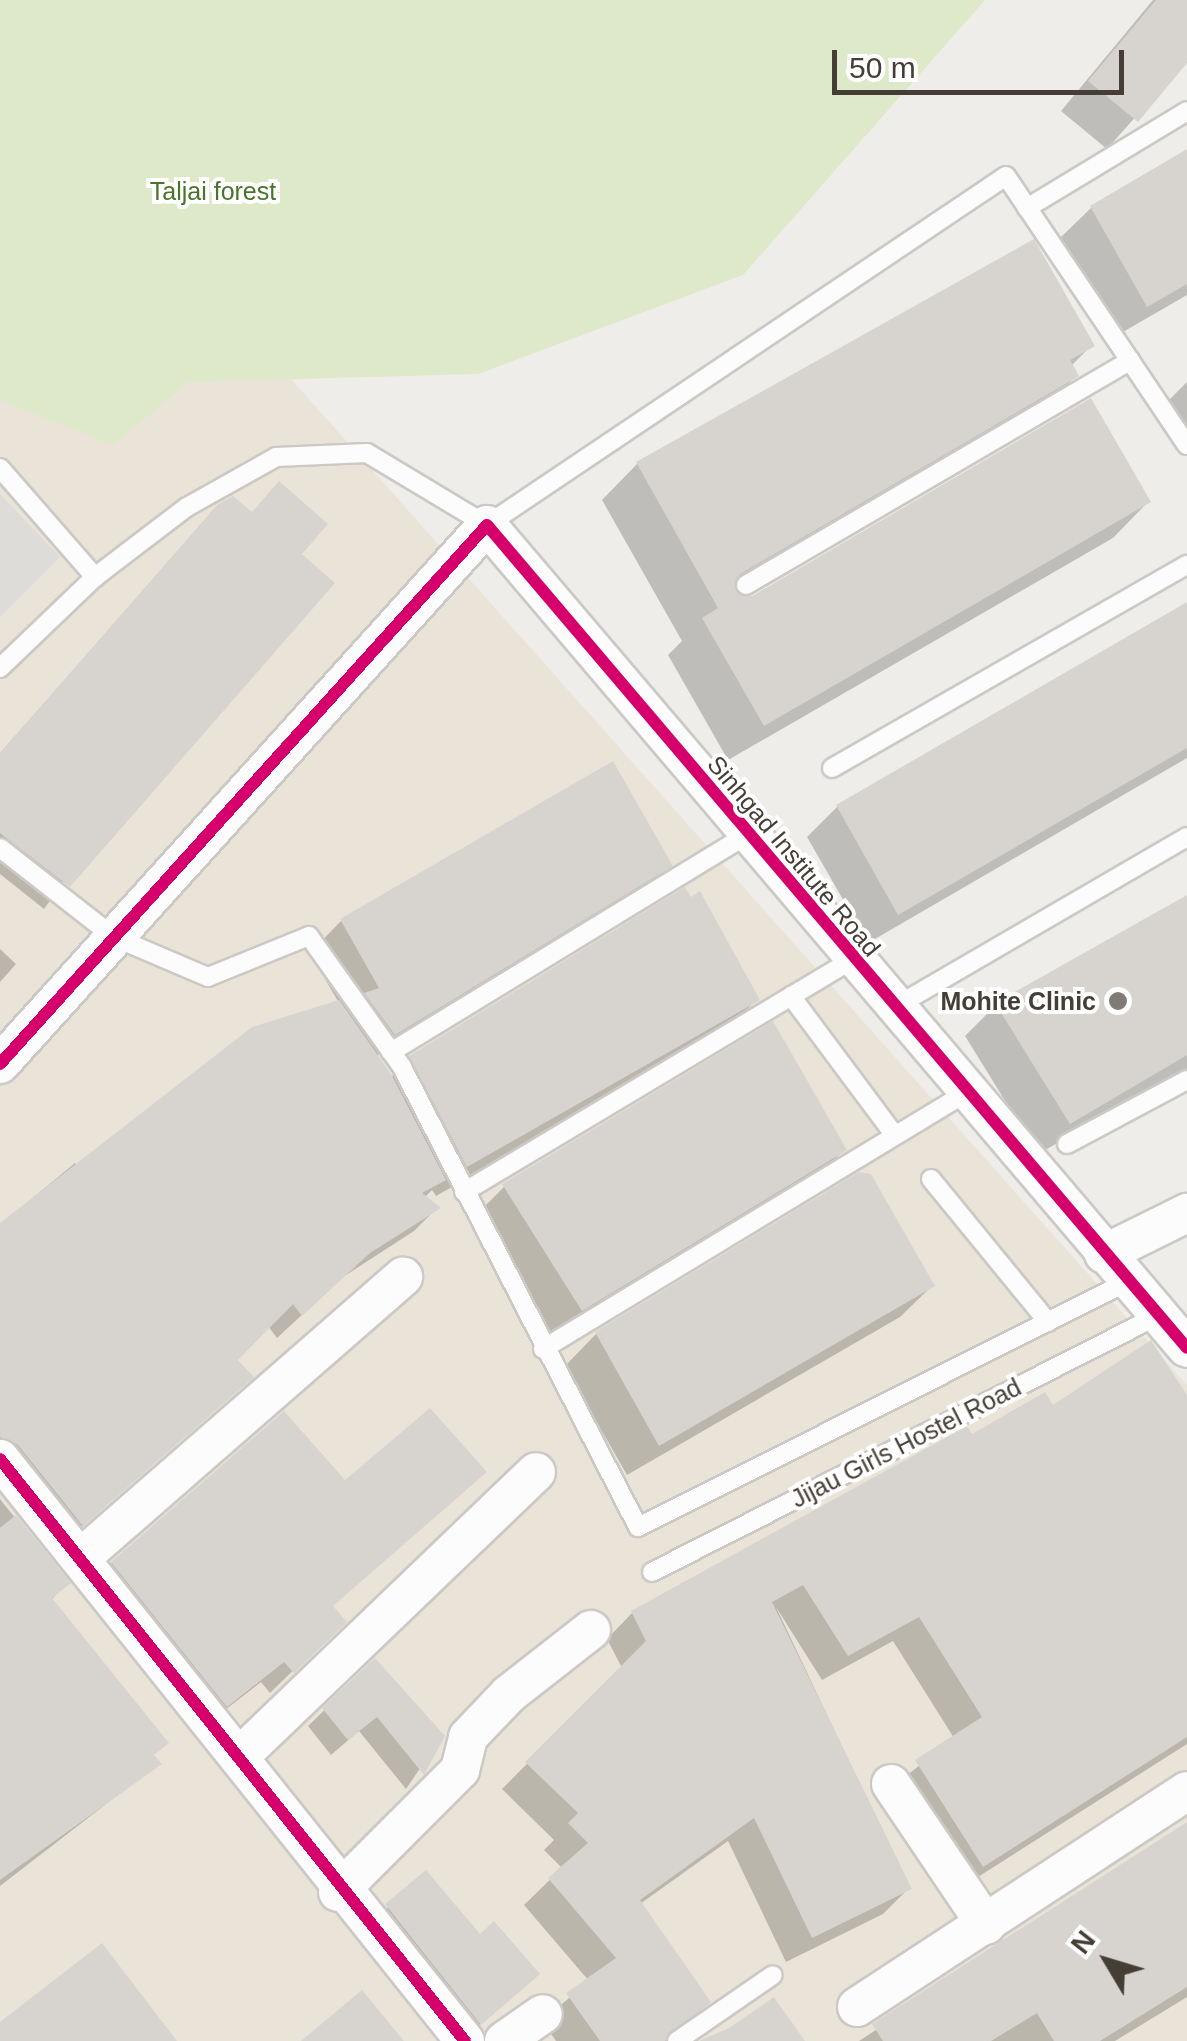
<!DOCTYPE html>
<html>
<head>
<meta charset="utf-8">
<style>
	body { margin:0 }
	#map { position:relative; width:1187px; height:2041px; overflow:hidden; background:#efede9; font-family:Helvetica,sans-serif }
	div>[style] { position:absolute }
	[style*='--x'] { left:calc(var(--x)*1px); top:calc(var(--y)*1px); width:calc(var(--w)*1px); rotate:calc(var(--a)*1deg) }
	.education>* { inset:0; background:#eae4d8 }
	.green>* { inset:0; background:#dee9ca }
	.parking>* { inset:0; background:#dedcd9 }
	.shadow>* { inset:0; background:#0003 }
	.building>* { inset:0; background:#d7d4d0 }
	.roads { filter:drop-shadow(2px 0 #ccc9c5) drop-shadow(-2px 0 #ccc9c5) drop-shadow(0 2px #ccc9c5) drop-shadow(0 -2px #ccc9c5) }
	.lane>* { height:18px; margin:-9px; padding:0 9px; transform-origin:9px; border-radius:9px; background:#fdfcfc }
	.street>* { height:38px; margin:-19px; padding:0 19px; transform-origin:19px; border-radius:19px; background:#fdfcfc }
	.cycleway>* { height:12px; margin:-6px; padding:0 6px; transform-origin:6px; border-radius:6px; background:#d6006c }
	.dots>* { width:28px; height:28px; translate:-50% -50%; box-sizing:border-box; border:5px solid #fff; border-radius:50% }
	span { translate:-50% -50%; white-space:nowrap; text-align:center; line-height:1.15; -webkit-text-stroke:8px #fff; paint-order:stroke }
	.park-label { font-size:25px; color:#4a742b }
	.street-label { font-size:25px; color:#453e36 }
	.poi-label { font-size:25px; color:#453e36; font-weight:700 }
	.right { translate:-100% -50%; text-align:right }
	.north { position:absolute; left:1057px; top:1911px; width:100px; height:100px; -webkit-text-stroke:8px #fff; paint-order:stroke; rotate:308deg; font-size:28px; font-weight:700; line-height:40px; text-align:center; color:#453e36 }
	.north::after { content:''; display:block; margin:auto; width:35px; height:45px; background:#453e36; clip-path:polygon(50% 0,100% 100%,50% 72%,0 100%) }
	.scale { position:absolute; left:832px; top:50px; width:292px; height:45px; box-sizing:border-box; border:5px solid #453e36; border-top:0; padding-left:12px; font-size:30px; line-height:35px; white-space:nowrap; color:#453e36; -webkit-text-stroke:8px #fff; paint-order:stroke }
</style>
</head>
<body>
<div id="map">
	<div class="education">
		<div style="clip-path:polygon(0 52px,1187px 1385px,1187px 2041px,0 2041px)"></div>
	</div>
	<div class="green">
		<div style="clip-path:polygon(0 0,985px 0,743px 275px,478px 374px,189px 382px,113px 445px,0 400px)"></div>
	</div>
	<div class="parking">
		<div style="clip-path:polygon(0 494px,60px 557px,0 617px)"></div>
	</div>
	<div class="shadow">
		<div style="clip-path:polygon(1153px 0,1187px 0,1187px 59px,1107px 149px,1061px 111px)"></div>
		<div style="clip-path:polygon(1187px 151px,1187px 295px,1116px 336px,1060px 238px,1091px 208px)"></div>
		<div style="clip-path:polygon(1033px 243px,1092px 345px,1070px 367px,1076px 376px,1040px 411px,731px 592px,753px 598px,1148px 502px,1113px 538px,728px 760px,668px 655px,682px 641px,602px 500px,637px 464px)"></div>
		<div style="clip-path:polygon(1187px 382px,1187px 440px,1166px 403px)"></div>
		<div style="clip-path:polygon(219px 506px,298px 554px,44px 909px,0 874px,0 753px)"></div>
		<div style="clip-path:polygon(1187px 605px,1187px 758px,868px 943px,807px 837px,837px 807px)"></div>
		<div style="clip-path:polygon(670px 865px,638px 896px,376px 1056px,391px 1077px,411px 1058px,757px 999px,726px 1031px,436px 1196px,432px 1190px,424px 1198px,437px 1208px,414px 1231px,343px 1277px,277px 1338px,268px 1326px,235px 1359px,250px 1377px,57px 1549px,0 1480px,0 1225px,75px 1163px,81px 1170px,339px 1003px,310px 953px,341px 921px)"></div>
		<div style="clip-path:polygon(1187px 898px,1187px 1070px,1038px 1154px,965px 1036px,996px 1005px)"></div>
		<div style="clip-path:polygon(0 949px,16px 964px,0 982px)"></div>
		<div style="clip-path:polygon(844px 1150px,812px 1181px,550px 1340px,473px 1218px,504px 1187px)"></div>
		<div style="clip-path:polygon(860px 1175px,932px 1286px,900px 1317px,627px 1475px,565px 1366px,596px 1334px)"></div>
		<div style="clip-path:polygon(1187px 1398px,1187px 1744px,956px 1891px,891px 1788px,954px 1738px,893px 1641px,822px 1680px,776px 1607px,909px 1888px,883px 1914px,786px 1962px,728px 1841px,640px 1904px,708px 2002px,666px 2041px,556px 2041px,542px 2021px,589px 1981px,524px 1905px,562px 1868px,544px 1850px,554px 1840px,502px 1789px,622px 1668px,607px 1639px,632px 1613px,971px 1437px,1052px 1408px)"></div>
		<div style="clip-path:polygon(0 1499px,67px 1583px,51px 1600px,158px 1764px,0 1886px)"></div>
		<div style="clip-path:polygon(112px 1563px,343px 1622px,270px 1693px,261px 1682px,203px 1727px,90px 1586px)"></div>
		<div style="clip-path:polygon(375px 1661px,442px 1736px,406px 1789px,359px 1731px,331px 1755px,308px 1726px)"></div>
		<div style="clip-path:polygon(1187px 1827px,1187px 1997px,1115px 2041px,859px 2041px)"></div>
		<div style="clip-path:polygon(426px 1873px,521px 1990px,463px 2039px,370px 1923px)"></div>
	</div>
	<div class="building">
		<div style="clip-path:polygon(1156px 0,1187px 0,1187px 63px,1138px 122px,1088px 81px)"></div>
		<div style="clip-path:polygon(1187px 149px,1187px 284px,1147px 307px,1090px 206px)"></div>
		<div style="clip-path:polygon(1034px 239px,1095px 346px,1070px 360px,1079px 376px,740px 574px,735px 590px,752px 596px,1091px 398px,1151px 502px,764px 726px,702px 618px,718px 608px,636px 462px)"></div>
		<div style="clip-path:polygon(279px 481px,328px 524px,302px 554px,335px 583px,70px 887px,0 833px,0 753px,218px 504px,233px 496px,252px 512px)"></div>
		<div style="clip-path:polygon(1187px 602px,1187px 748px,898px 915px,836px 805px)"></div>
		<div style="clip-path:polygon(613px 761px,673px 866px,395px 1035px,364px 993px,379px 988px,340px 919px)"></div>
		<div style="clip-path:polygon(685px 887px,691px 897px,700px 891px,760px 1000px,467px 1167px,409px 1056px)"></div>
		<div style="clip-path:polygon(1187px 895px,1187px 1055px,1070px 1124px,995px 1003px)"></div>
		<div style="clip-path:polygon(339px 1000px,391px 1074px,446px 1180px,422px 1193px,441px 1208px,370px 1253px,302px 1316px,293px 1304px,238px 1360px,254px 1377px,83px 1526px,18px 1445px,0 1437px,0 1223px,252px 1027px)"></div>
		<div style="clip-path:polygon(773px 1021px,847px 1150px,582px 1311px,502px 1184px)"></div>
		<div style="clip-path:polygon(859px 1172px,871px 1174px,935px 1286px,659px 1446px,595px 1332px)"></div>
		<div style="clip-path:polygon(1151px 1340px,1187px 1395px,1187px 1737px,983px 1867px,915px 1760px,982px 1717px,919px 1617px,848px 1656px,803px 1585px,772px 1602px,912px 1889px,812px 1938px,754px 1818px,640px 1900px,711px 2002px,665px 2041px,600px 2041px,566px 1993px,616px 1958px,548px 1878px,588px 1843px,568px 1823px,578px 1813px,525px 1762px,646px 1641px,631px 1611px,967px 1426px,972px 1434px,1045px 1392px,1053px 1405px)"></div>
		<div style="clip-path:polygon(430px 1408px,487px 1472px,333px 1606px,347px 1622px,294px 1673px,284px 1662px,227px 1707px,111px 1562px,284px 1411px,345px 1480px)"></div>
		<div style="clip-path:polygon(16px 1515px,71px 1583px,52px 1598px,169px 1743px,154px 1755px,162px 1764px,0 1880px,0 1528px)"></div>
		<div style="clip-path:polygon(375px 1658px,445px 1736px,424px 1775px,377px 1717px,348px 1740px,322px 1708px)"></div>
		<div style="clip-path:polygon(1187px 1822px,1187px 1987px,1100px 2041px,1054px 2041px,1037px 2013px,991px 2041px,883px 2041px,872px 2024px)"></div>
		<div style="clip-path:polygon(426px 1870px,480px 1934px,494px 1921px,540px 1974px,481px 2025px,385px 1904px)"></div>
		<div style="clip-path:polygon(102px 1943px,177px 2041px,0 2041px,0 2022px)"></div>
		<div style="clip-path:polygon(362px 1990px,404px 2041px,301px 2041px)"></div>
		<div style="clip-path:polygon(774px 1997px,805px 2041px,699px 2041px,729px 2028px)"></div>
	</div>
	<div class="roads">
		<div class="lane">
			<div style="--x:1027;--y:208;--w:187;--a:-31.2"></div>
			<div style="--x:0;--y:468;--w:145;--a:48.9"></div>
			<div style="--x:746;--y:585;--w:445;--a:-30.3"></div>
			<div style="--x:0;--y:668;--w:132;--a:-43.8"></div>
			<div style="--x:95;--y:577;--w:116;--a:-37.3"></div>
			<div style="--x:187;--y:507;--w:102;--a:-29.3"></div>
			<div style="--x:276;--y:457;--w:91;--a:-2.5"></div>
			<div style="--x:367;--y:453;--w:140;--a:31"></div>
			<div style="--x:487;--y:525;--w:625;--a:-33.92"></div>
			<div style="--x:1006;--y:176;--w:324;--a:56.1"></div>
			<div style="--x:832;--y:768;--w:409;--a:-29.8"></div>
			<div style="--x:0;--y:848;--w:145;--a:38"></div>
			<div style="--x:114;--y:937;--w:102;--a:23.1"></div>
			<div style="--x:208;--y:977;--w:109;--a:-22.1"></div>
			<div style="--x:309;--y:936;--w:161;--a:54.6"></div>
			<div style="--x:402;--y:1067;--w:517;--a:62.84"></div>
			<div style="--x:638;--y:1527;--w:547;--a:-26.61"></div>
			<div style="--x:791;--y:996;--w:171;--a:53.3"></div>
			<div style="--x:893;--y:1008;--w:340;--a:-30.2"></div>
			<div style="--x:391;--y:1052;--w:417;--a:-31.4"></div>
			<div style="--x:1067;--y:1144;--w:136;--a:-28.1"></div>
			<div style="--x:931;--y:1179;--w:185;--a:50.7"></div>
			<div style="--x:464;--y:1192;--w:451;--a:-30.9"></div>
			<div style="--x:543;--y:1349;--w:492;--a:-31.2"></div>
			<div style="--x:652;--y:1572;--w:568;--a:-26.88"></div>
			<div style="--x:677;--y:2041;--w:116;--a:-34.5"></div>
		</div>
		<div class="street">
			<div style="--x:0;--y:1064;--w:726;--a:-47.9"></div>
			<div style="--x:487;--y:525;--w:1080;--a:49.62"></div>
			<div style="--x:1104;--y:1254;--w:93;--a:-26.3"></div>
			<div style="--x:0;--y:1459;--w:745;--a:51.38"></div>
			<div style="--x:83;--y:1556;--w:425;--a:-41.1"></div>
			<div style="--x:240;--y:1756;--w:410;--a:-43.8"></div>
			<div style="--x:891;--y:1784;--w:170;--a:56"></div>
			<div style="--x:338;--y:1892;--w:173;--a:-45"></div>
			<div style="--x:460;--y:1770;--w:34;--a:-76"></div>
			<div style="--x:468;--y:1737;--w:59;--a:-46.4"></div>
			<div style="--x:509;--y:1694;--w:104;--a:-38"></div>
			<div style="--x:857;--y:2007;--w:394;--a:-33.2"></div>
			<div style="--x:504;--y:2041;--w:47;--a:-34.7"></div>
		</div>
	</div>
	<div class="cycleway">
		<div style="--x:0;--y:1064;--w:726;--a:-47.9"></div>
		<div style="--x:487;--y:525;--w:1080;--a:49.62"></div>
		<div style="--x:0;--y:1459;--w:745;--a:51.38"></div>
	</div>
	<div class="dots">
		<div style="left:1118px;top:1001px;background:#807b75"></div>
	</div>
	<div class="park-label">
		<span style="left:213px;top:191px">Taljai forest</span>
	</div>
	<div class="street-label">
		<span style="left:794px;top:856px;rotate:50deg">Sinhgad Institute Road</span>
		<span style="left:906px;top:1443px;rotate:-27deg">Jijau Girls Hostel Road</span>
	</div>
	<div class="poi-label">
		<span class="right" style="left:1096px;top:1001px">Mohite Clinic</span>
	</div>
	<div class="north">N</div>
	<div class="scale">50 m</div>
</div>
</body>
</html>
